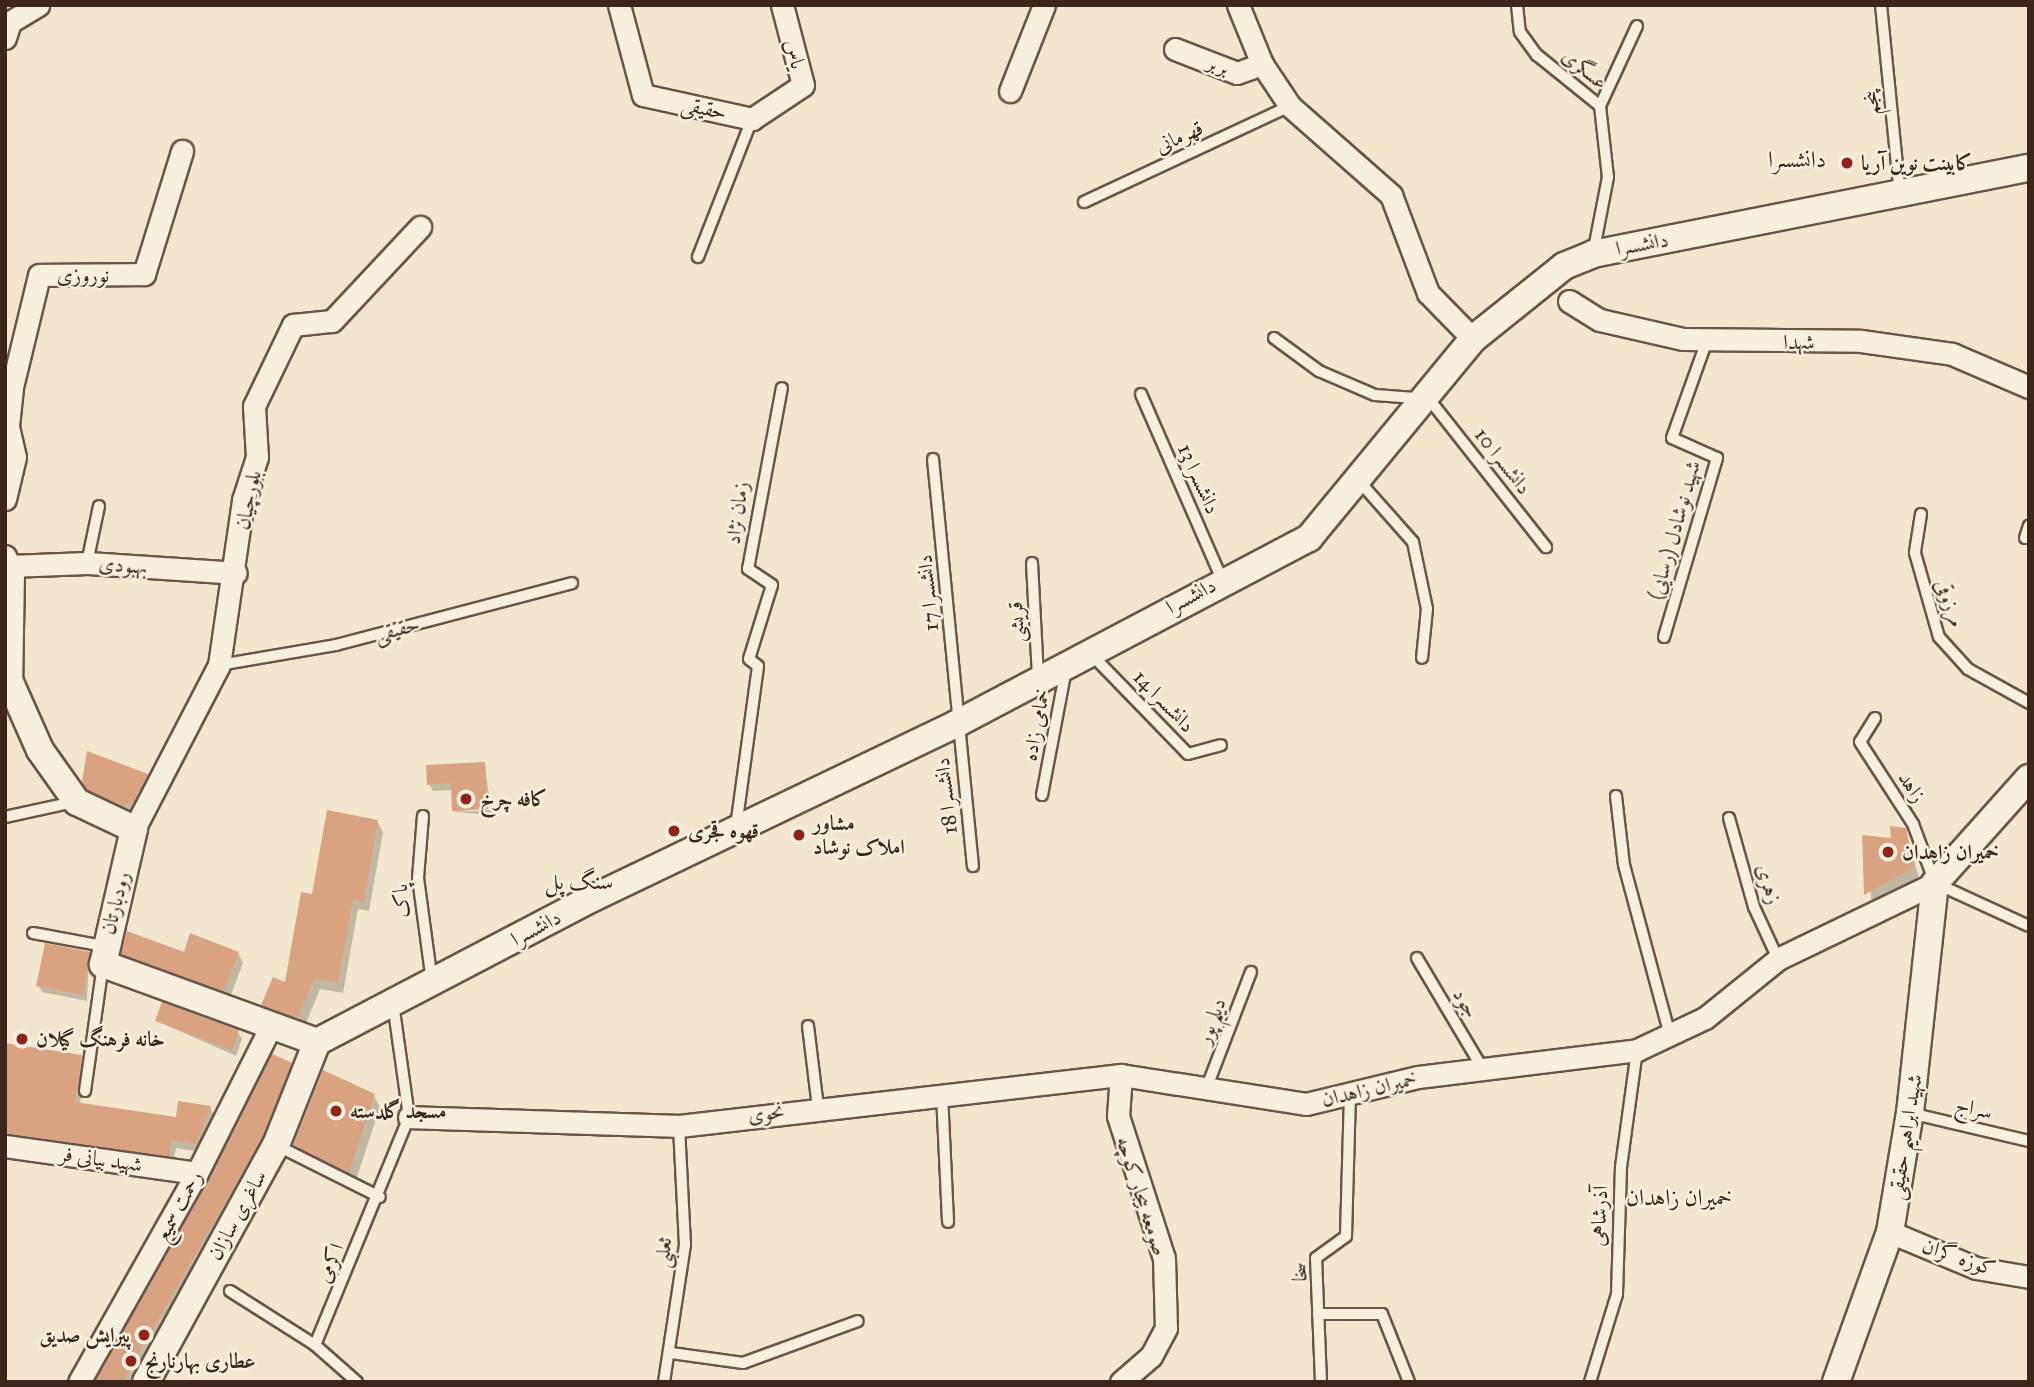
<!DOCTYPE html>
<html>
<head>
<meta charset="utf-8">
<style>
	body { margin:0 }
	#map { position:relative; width:2034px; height:1387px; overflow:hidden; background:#f2e7ce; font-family:"IM FELL Great Primer",Amiri,serif }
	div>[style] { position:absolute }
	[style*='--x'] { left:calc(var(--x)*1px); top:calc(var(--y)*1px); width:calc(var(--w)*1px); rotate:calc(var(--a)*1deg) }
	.shadow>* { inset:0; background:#0003 }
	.building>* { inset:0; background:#d9a381 }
	.roads { filter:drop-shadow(2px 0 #6a5648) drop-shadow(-2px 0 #6a5648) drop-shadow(0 2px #6a5648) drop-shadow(0 -2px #6a5648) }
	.service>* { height:10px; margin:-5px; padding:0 5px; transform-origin:5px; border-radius:5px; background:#f7efdf }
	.minor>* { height:21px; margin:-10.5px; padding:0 10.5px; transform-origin:10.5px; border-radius:10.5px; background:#f7efdf }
	.tertiary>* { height:26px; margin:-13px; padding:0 13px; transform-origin:13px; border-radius:13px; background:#f7efdf }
	.dots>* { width:19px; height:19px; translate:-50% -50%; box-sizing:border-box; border:4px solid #f7efdf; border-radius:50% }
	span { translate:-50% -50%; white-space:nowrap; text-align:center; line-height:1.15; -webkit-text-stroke:5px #f7efdf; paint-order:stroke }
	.street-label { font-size:21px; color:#3c261b }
	.poi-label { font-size:21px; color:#3c261b; font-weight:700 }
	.left { translate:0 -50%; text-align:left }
	.right { translate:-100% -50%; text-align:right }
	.neighbourhood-label { font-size:23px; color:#3c261b }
	.frame { position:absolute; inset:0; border:7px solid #3c261b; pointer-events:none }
</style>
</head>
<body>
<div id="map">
	<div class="shadow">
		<div style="clip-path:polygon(484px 763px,491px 807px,455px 812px,453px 790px,433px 791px,429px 784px)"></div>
		<div style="clip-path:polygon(147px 775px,153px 786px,130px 817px,96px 800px,84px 782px)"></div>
		<div style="clip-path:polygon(491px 810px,491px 815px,455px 812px)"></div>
		<div style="clip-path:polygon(377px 821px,383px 832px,369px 911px,358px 909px,343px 993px,320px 989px,304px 1028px,269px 1015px,263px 1005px,286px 985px,313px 896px)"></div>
		<div style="clip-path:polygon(1905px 829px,1919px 878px,1872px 905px,1864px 837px,1892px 840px)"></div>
		<div style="clip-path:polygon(89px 953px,87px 1001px,42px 992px,38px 985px)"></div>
		<div style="clip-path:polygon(238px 953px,243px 963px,229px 1000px,129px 964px,123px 954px)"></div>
		<div style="clip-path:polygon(157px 1021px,238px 1032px,242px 1039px,236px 1056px)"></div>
		<div style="clip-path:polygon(5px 1045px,81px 1057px,86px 1065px,80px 1104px,177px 1119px,210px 1107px,214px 1116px,201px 1152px,176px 1148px,173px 1164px,5px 1144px)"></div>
		<div style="clip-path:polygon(290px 1064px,295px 1072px,242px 1188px,132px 1382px,95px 1382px)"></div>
		<div style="clip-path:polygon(374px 1096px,380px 1107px,355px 1183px,301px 1156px,295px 1145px)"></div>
	</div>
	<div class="building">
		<div style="clip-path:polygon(87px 751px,148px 774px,133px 802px,123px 806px,87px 790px,82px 782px)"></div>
		<div style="clip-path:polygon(485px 762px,488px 809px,452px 811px,451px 783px,427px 785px,426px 765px)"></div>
		<div style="clip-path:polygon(327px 810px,378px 820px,364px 902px,353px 900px,338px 983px,314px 979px,298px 1018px,261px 1005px,273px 977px,285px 982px,301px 892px,312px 894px)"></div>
		<div style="clip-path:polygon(1890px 826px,1906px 828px,1914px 867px,1864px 895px,1862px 835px,1891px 838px)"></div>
		<div style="clip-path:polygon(127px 931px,184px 952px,190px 933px,239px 952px,224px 991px,121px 954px)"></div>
		<div style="clip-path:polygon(45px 943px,90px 952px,83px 995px,36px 986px)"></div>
		<div style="clip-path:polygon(162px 1002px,239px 1030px,232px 1050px,155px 1021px)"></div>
		<div style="clip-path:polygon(5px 1043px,82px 1055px,75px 1102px,176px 1117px,178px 1101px,211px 1106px,196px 1144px,171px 1140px,169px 1156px,5px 1133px)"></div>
		<div style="clip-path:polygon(272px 1054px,292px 1063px,260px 1141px,123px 1382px,94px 1382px)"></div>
		<div style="clip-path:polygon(323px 1070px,375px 1094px,349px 1173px,293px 1145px)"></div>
	</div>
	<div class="roads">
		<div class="service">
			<div style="--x:1517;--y:5;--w:27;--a:84"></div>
			<div style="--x:1520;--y:32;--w:29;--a:54"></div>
			<div style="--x:1537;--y:55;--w:81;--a:39"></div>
			<div style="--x:1600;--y:106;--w:71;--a:83.6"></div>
			<div style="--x:1608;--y:177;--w:78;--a:101"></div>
			<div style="--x:1881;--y:5;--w:190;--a:84.3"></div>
			<div style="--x:1600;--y:106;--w:88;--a:-65.2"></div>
			<div style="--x:1084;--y:202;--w:227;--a:-25"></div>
			<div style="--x:698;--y:257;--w:148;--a:-68.6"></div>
			<div style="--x:1274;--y:338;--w:56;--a:36.3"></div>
			<div style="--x:1319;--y:371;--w:61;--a:23.2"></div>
			<div style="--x:1375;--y:395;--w:54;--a:4.2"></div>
			<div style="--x:1429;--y:399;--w:189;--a:51.7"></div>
			<div style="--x:1141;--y:394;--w:202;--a:66.4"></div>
			<div style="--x:933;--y:459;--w:409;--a:84.4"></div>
			<div style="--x:1359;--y:481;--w:81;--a:48.5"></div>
			<div style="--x:1413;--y:542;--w:68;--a:78.2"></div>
			<div style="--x:1427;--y:609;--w:49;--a:95.8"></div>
			<div style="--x:1921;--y:514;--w:39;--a:99"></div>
			<div style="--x:1915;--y:553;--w:87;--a:74.1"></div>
			<div style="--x:1939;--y:637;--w:43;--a:47.8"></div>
			<div style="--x:1968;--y:669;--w:70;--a:29.1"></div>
			<div style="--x:2025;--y:538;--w:13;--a:-72"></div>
			<div style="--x:87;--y:563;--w:58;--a:-78.1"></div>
			<div style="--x:1032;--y:563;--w:116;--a:87"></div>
			<div style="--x:1664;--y:637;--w:187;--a:-73.5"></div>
			<div style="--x:1717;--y:458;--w:49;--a:-156"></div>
			<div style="--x:1672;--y:438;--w:104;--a:-70.3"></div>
			<div style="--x:1091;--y:654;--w:139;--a:45.9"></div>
			<div style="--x:1188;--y:754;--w:34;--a:-15"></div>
			<div style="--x:219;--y:665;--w:119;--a:-9.7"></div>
			<div style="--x:336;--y:645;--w:244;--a:-14.7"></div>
			<div style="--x:1875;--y:718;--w:28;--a:122"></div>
			<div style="--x:1860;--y:742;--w:98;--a:57.1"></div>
			<div style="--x:1913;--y:824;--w:63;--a:69.6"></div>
			<div style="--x:1935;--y:883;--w:103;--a:24.6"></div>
			<div style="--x:1042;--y:795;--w:128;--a:-79.2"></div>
			<div style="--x:1616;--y:796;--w:69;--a:83.4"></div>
			<div style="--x:1624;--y:865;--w:177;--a:74.9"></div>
			<div style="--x:423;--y:816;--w:62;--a:94.6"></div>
			<div style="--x:418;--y:878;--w:105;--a:82.3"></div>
			<div style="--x:5;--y:817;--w:71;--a:-12.3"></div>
			<div style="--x:1729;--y:818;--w:92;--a:74.3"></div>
			<div style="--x:1754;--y:907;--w:57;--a:65.2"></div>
			<div style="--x:736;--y:827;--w:162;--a:-82.2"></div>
			<div style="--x:758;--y:666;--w:11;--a:-142"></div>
			<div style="--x:749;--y:659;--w:77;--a:-72.7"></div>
			<div style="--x:772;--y:585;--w:29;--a:-146"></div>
			<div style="--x:748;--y:569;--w:184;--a:-79.4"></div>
			<div style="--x:33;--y:933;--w:71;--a:10.5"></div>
			<div style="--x:1417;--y:958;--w:129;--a:59.3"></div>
			<div style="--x:808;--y:1026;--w:82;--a:83"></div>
			<div style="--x:1208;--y:1084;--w:120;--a:-69"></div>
			<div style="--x:85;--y:1091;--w:128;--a:-81.9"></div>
			<div style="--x:942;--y:1094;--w:128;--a:87.3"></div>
			<div style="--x:1910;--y:1113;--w:121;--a:13.3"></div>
			<div style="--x:276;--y:1145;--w:116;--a:26.6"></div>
			<div style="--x:230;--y:1291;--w:101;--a:32.4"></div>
			<div style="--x:315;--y:1345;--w:56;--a:41.4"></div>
			<div style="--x:1318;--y:1314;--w:64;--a:0"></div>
			<div style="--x:1382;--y:1314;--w:73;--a:68.3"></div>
			<div style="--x:315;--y:1345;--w:247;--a:-67.6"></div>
			<div style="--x:409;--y:1117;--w:115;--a:-98"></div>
			<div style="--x:671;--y:1353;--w:73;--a:7.9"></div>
			<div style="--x:743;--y:1363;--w:122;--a:-20.1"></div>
			<div style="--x:664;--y:1382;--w:139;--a:-81.3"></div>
			<div style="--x:685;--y:1245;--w:119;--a:-92.9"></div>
			<div style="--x:1321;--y:1382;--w:124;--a:-92.3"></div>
			<div style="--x:1316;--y:1258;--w:37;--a:-36"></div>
			<div style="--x:1346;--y:1236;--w:142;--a:-88.4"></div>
			<div style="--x:1590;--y:1382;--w:92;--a:-72.9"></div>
			<div style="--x:1617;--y:1294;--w:127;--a:-88.2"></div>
			<div style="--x:1621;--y:1167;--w:118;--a:-82.2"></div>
		</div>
		<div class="minor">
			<div style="--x:619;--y:5;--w:93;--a:75.1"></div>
			<div style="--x:643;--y:95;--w:112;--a:12.4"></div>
			<div style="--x:752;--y:119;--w:61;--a:-33.7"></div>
			<div style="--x:803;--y:85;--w:83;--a:-104.7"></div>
			<div style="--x:1238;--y:5;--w:64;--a:67.9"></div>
			<div style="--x:1262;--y:64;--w:50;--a:56.3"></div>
			<div style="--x:1290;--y:106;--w:135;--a:41.4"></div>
			<div style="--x:1391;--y:195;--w:105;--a:69.3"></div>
			<div style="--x:1428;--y:293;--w:64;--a:45.6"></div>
			<div style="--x:5;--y:38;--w:17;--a:-73"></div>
			<div style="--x:10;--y:22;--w:33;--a:-31"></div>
			<div style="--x:1175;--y:49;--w:66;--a:21.2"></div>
			<div style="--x:1237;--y:73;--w:27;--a:-20"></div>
			<div style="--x:1010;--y:91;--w:92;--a:-68.4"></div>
			<div style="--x:1569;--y:301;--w:36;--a:32"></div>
			<div style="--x:1600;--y:320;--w:85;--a:12.9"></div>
			<div style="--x:1683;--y:339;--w:178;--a:0.6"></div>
			<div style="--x:1861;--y:341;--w:92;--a:8.1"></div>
			<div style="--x:1952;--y:354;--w:84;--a:23.2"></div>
			<div style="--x:5;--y:499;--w:43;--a:-76.6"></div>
			<div style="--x:15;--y:457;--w:32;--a:-103"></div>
			<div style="--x:8;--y:426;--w:39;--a:-84"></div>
			<div style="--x:12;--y:387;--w:115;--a:-76.4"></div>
			<div style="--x:39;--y:275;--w:105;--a:-0.5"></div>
			<div style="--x:144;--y:274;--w:129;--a:-72.8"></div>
			<div style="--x:5;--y:556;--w:19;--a:65"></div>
			<div style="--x:13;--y:573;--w:110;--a:91"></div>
			<div style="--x:9;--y:566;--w:78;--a:-2.2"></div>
			<div style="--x:87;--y:563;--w:149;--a:3.8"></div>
			<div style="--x:134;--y:829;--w:185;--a:-62.6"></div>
			<div style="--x:219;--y:665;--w:167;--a:-81.7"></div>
			<div style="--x:243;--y:500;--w:45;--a:-72"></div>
			<div style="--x:257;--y:457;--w:51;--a:-93.4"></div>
			<div style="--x:254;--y:406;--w:90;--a:-64.3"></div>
			<div style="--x:293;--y:325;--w:39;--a:-6"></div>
			<div style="--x:332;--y:321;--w:129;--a:-46.9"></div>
			<div style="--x:1121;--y:1075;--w:41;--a:94.2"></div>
			<div style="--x:1118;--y:1116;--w:149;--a:72.1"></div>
			<div style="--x:1164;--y:1258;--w:70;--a:88.4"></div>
			<div style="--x:1166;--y:1328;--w:32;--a:118"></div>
			<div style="--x:1151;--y:1356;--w:40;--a:139"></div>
			<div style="--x:409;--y:1117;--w:270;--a:1.9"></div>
			<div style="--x:679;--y:1126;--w:445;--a:-6.6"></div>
			<div style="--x:1121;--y:1075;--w:187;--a:8.9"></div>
			<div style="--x:1306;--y:1104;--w:115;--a:-13.6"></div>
			<div style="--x:1418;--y:1077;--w:221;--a:-7"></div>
			<div style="--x:1637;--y:1050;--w:75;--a:-25.2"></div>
			<div style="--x:1705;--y:1018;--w:94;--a:-38.9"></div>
			<div style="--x:1778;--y:959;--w:174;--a:-25.8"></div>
			<div style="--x:5;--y:1146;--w:194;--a:8"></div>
			<div style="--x:1890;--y:1232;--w:93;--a:22.7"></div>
			<div style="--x:1976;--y:1268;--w:54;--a:9.6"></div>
			<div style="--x:79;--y:1382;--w:240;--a:-60.6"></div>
			<div style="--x:197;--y:1173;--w:165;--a:-63.3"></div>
		</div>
		<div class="tertiary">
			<div style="--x:5;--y:671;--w:86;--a:66.1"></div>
			<div style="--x:40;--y:750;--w:64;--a:54.6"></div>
			<div style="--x:77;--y:802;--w:63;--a:25.3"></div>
			<div style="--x:134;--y:829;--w:139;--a:102.9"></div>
			<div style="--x:103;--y:964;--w:228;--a:20"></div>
			<div style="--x:317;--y:1042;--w:311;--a:-27.6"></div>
			<div style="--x:593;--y:898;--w:405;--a:-25.6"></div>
			<div style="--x:958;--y:723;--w:397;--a:-27.8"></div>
			<div style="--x:1309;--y:538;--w:258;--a:-50.5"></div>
			<div style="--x:1473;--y:339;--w:117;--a:-38.7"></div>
			<div style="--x:1564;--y:266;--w:31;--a:-22"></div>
			<div style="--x:1593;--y:254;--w:444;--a:-11.2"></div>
			<div style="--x:146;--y:1382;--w:270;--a:-61.3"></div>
			<div style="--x:276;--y:1145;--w:111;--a:-68.3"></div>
			<div style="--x:1836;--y:1382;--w:159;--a:-70.2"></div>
			<div style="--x:1890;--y:1232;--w:121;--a:-80.5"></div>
			<div style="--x:1910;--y:1113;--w:231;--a:-83.8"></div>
			<div style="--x:1935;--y:883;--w:141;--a:-48.2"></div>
		</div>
	</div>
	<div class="dots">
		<div style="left:1847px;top:163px;background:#8f2418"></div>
		<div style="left:466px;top:799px;background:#8f2418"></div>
		<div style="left:674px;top:831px;background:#8f2418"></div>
		<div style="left:799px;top:835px;background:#8f2418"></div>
		<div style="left:1888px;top:852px;background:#8f2418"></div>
		<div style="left:22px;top:1039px;background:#8f2418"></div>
		<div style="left:336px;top:1111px;background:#8f2418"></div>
		<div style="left:144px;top:1335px;background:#8f2418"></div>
		<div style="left:131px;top:1361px;background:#8f2418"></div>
	</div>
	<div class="street-label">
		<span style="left:795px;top:54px;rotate:76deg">یاس</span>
		<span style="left:1218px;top:65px;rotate:20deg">بربر</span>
		<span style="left:1585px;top:69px;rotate:39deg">عسگری</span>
		<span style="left:1871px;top:103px;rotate:-96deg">پنجم</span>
		<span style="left:704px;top:108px;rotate:12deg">حقیقی</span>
		<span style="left:1179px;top:137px;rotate:-25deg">قهرمانی</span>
		<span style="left:1642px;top:244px;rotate:-10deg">دانشسرا</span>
		<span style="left:83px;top:275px">نوروزی</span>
		<span style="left:1799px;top:342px">شهدا</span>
		<span style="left:1503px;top:461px;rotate:52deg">دانشسرا 10</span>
		<span style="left:1199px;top:479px;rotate:66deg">دانشسرا 13</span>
		<span style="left:248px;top:500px;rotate:-78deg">بلورچیان</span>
		<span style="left:737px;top:513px;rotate:-82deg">زمان نژاد</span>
		<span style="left:1674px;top:530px;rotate:-74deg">شهید نوشادل (رسایی)</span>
		<span style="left:123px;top:565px;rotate:4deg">بهبودی</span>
		<span style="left:928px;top:593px;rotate:-95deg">دانشسرا 17</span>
		<span style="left:1191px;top:596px;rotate:-28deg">دانشسرا</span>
		<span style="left:1950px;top:603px;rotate:70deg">مرزوقی</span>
		<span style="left:1016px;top:622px;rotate:-93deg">قریشی</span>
		<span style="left:397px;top:629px;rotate:-15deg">حقیقی</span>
		<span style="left:1164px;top:701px;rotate:46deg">دانشسرا 14</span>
		<span style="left:1036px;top:725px;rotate:-79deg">خمامی زاده</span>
		<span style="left:1912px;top:787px;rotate:57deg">زاهد</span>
		<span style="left:946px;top:796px;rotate:-96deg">دانشسرا 18</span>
		<span style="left:1769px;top:884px;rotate:73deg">زهری</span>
		<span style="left:401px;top:901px;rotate:-94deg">پاک</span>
		<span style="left:115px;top:903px;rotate:-76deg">رودبارتان</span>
		<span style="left:536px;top:928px;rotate:-28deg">دانشسرا</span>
		<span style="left:1466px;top:1003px;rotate:59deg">جود</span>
		<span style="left:1211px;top:1021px;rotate:-69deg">دیلم پور</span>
		<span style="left:1369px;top:1089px;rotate:-13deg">خمیران زاهدان</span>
		<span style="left:1974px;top:1108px;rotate:13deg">سراج</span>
		<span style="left:766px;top:1113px;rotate:-8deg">نحوی</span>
		<span style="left:1905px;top:1137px;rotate:-81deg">شهید ابراهیم حقیقی</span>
		<span style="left:101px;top:1159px;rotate:8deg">شهید بیانی فر</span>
		<span style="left:1142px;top:1196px;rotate:72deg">صومعه بیجار کوچه</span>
		<span style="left:178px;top:1206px;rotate:-61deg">رحمت سمیع</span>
		<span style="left:237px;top:1215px;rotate:-61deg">ساغری سازان</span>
		<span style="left:1599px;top:1216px;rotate:-87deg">آذرشاهی</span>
		<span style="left:663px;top:1253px;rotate:-86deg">ثعلبی</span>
		<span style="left:1959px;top:1257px;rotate:19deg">کوزه گران</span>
		<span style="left:330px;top:1263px;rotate:-67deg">اکرمی</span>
		<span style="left:1300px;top:1272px;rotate:-85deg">سخا</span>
	</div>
	<div class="poi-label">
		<span class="left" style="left:1861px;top:163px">کابینت نوین آریا</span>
		<span class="left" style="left:480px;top:799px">کافه چرخ</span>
		<span class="left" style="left:813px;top:835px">مشاور<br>املاک نوشاد</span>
		<span class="left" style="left:688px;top:831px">قهوه قجری</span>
		<span class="left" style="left:1902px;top:852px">خمیران زاهدان</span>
		<span class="left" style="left:36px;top:1039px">خانه فرهنگ گیلان</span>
		<span class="left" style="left:350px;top:1111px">مسجد گلدسته</span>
		<span class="right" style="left:130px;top:1335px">پیرایش صدیق</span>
		<span class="left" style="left:145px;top:1361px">عطاری بهارنارنج</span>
	</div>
	<div class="neighbourhood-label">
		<span style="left:1797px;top:159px">دانشسرا</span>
		<span style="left:579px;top:881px">سنگ پل</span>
		<span style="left:1679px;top:1197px">خمیران زاهدان</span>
	</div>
	<div class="frame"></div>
</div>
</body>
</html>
